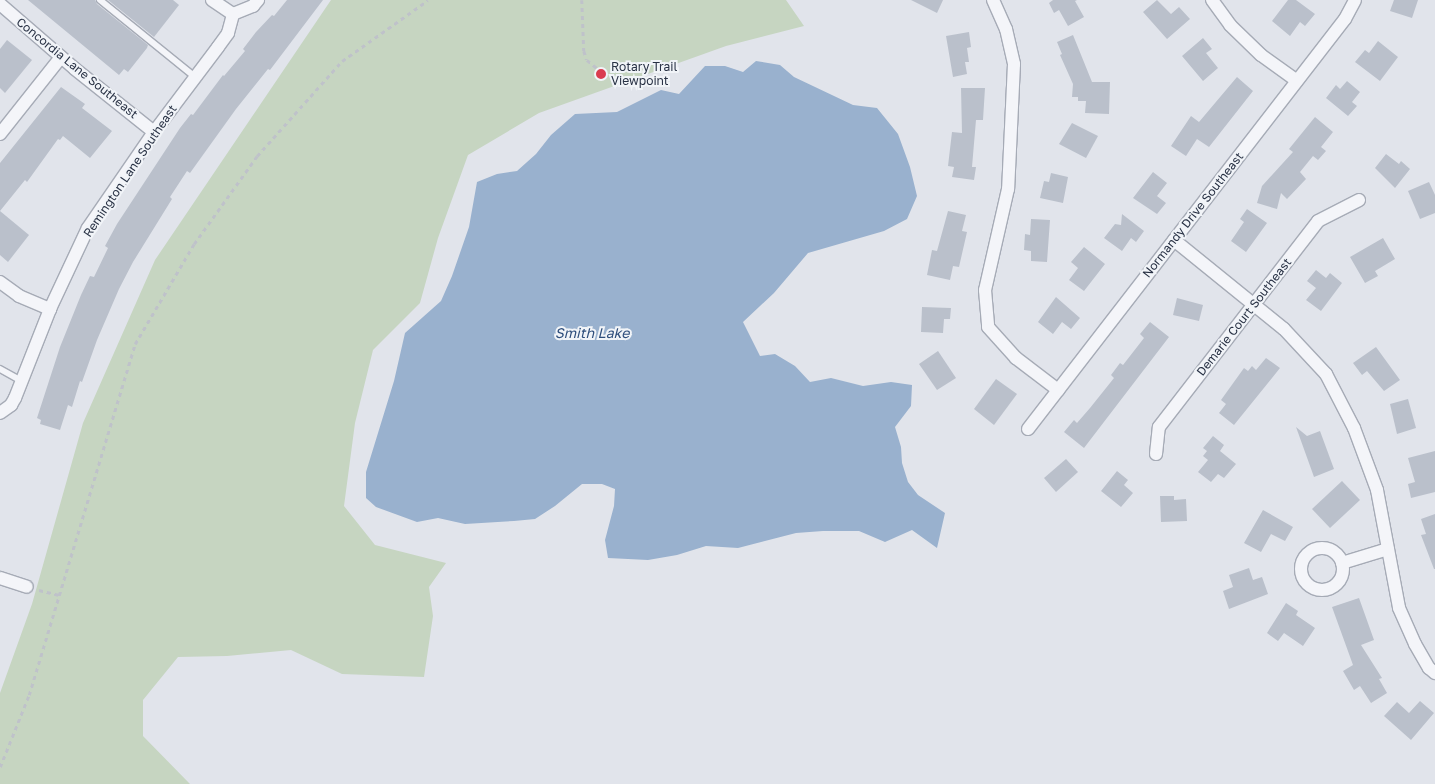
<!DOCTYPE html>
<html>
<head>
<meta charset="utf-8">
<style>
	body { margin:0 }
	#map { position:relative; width:1435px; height:784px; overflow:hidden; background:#e1e4eb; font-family:"Golos Text",sans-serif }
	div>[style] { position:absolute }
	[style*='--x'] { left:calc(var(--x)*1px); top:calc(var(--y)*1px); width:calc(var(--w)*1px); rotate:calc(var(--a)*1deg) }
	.green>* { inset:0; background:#c6d5c1 }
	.water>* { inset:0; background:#99b1ce }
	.building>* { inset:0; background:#bac0cb }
	.path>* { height:2.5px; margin-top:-1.25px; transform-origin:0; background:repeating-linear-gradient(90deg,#bfc2ca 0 4px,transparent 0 8px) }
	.roads { filter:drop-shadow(1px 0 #a6abb6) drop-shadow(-1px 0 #a6abb6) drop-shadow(0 1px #a6abb6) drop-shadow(0 -1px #a6abb6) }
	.service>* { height:6px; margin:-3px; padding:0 3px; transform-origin:3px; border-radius:3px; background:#f4f5f9 }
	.minor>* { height:12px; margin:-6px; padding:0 6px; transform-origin:6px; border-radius:6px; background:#f4f5f9 }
	.minor>.ring { margin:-6px; padding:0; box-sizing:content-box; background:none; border:12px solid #f4f5f9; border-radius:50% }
	.dots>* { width:14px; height:14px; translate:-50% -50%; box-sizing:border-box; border:2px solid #f1f4f8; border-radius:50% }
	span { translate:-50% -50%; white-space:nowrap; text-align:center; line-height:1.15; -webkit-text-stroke:4px #f1f4f8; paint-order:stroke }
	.poi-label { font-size:12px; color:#283144 }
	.left { translate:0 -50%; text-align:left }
	.street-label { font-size:12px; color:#283144 }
	.water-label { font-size:14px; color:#2e4e7c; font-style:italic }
</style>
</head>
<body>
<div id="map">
	<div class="green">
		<div style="clip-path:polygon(331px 0,786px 0,804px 26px,726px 46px,539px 113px,468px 155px,438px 238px,420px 303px,373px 350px,355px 423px,344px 506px,375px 545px,446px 563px,429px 587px,433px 616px,424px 677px,342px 674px,291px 650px,227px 656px,178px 657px,143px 700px,143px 736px,190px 784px,0 784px,0 693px,32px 604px,83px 423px,155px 260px)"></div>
	</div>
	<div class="water">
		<div style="clip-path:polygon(756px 61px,780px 65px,794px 77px,853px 105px,877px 108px,898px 134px,910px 167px,917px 196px,907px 219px,884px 231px,808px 253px,774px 293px,743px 322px,760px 356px,775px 354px,795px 366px,810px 382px,831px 378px,863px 386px,891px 382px,912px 385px,911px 406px,895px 427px,901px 447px,902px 463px,908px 482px,918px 495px,945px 513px,937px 548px,912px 530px,885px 542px,859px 531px,823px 531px,796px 533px,738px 548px,706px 546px,677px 555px,648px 560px,608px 558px,605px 540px,614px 506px,615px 489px,602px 484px,582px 484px,555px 506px,535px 519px,514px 521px,465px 524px,438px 518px,417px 522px,376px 507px,366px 498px,366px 472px,394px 381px,405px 333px,441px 301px,452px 276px,469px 227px,477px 182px,497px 174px,517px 171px,536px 154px,551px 135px,575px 114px,617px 112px,661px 90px,679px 94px,705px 66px,725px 66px,743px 72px)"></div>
	</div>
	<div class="building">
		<div style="clip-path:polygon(28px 0,95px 0,97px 4px,148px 45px,147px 48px,128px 72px,124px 69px,119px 75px)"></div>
		<div style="clip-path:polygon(108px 0,173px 0,179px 5px,154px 37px)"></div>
		<div style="clip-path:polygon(287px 0,323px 0,270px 70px,268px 69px,236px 109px,190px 173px,187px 171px,170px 197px,172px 199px,133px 262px,119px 289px,97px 340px,82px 382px,80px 381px,72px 407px,68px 405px,60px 430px,40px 424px,41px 420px,37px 418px,60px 347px,81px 295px,90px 276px,94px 277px,108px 248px,105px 246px,117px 224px,180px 128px,191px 114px,193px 115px,223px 75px,224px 76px,245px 51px,243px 49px,256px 32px,272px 15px,274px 16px)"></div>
		<div style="clip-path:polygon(911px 0,943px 0,937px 13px)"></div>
		<div style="clip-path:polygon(1053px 0,1077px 0,1075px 1px,1084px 17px,1068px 26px,1059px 10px,1054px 13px,1049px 3px)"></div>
		<div style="clip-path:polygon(1157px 0,1171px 14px,1179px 7px,1190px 19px,1167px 39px,1143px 12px)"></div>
		<div style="clip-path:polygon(1288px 0,1296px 0,1315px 14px,1305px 26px,1300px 22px,1290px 36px,1272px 21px)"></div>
		<div style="clip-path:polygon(1394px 0,1418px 0,1412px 18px,1390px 11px)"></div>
		<div style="clip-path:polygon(969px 32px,971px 47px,967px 48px,969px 62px,965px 62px,967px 74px,953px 77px,946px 36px)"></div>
		<div style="clip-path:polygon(1073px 35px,1092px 82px,1110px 82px,1109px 114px,1085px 113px,1086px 101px,1078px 101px,1078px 97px,1072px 97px,1073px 84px,1060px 55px,1062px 54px,1057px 42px)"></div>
		<div style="clip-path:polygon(1203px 38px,1212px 49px,1206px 53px,1218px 68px,1203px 81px,1182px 56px)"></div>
		<div style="clip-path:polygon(7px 40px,32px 60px,5px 93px,0 88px,0 49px)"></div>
		<div style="clip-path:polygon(1378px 41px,1398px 57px,1380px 81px,1355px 62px,1365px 50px,1369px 53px)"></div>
		<div style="clip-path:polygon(1237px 77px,1253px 91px,1209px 147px,1197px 139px,1186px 156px,1171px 146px,1191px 116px,1199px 122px)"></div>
		<div style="clip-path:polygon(1347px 81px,1360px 92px,1352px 102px,1357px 106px,1348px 116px,1326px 98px,1336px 85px,1340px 89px)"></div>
		<div style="clip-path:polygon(61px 87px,85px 104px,82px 108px,112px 131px,90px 158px,63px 136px,60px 140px,58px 139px,27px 182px,25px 180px,0 211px,0 163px)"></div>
		<div style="clip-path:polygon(961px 88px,985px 88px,983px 120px,976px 120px,972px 167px,976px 167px,974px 180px,952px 177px,954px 167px,948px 166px,952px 132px,962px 133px)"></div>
		<div style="clip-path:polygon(1315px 117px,1333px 132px,1321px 147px,1326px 151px,1318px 160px,1313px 156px,1300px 172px,1306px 179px,1287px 199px,1281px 193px,1277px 209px,1257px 203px,1262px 186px,1293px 152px,1289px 149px)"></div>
		<div style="clip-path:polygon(1072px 123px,1098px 136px,1086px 158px,1059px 144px)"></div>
		<div style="clip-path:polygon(1386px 154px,1399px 164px,1401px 161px,1410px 169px,1395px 188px,1375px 168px)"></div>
		<div style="clip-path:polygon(1153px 172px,1167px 183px,1157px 196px,1166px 203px,1157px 214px,1133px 198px)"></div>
		<div style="clip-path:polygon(1051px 173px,1068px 177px,1063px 203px,1040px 198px,1044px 181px,1049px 182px)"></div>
		<div style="clip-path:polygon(1429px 182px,1435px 195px,1435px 213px,1420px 219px,1408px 191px)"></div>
		<div style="clip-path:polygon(1247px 209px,1267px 223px,1246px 252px,1231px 241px,1244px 222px,1240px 219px)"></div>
		<div style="clip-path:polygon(0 211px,29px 235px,8px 262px,0 255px)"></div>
		<div style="clip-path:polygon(948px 211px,966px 215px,962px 231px,967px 232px,959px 267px,953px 266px,950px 280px,927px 275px,932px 250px,937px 251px)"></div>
		<div style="clip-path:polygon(1122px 214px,1144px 231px,1136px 242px,1131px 238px,1122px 251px,1104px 238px,1115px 224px,1121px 225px)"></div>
		<div style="clip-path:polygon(1031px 219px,1050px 220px,1047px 262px,1031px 261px,1031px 251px,1024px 250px,1025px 234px,1030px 235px)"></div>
		<div style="clip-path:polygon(1383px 238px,1395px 259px,1375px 271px,1378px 276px,1365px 283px,1350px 257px)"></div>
		<div style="clip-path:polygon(1084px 247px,1105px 264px,1084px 291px,1069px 280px,1078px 268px,1071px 262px)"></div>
		<div style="clip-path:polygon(1316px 270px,1326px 278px,1330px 273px,1342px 283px,1321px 311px,1306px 300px,1316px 288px,1307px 281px)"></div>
		<div style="clip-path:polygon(1056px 297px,1080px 318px,1071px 329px,1062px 322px,1053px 334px,1038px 322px)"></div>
		<div style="clip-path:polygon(1177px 298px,1203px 305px,1199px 321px,1173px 315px)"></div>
		<div style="clip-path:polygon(922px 307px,951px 308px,950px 319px,944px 319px,943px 333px,921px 332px)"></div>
		<div style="clip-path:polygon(1150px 322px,1169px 337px,1084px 448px,1064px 432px,1074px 420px,1077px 423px,1090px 408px,1114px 378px,1111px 375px,1120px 363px,1123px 365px,1144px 338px,1140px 334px)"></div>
		<div style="clip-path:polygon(1376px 347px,1400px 380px,1384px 391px,1367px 371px,1362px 375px,1353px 363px)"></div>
		<div style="clip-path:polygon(938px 351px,956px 378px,937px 390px,919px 364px)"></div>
		<div style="clip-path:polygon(1266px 358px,1280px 368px,1234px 425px,1219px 413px,1226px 404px,1221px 400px,1244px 368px,1248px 371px,1252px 366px,1256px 370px)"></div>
		<div style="clip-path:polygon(996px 379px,1017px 394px,994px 425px,974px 409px)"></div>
		<div style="clip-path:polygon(1408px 399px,1416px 428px,1397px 434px,1390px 404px)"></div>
		<div style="clip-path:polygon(1296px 427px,1307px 436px,1320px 431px,1334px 469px,1314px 477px)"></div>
		<div style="clip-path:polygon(1213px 436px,1224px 445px,1220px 451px,1236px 464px,1224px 478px,1218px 474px,1211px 482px,1198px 472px,1208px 460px,1203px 456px,1207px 451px,1203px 448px)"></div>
		<div style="clip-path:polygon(1435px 451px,1435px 492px,1411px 498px,1408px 484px,1415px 482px,1408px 458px)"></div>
		<div style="clip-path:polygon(1066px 459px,1078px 472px,1056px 492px,1044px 478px)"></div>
		<div style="clip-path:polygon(1117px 471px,1128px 480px,1124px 485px,1133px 493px,1121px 507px,1101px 491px)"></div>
		<div style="clip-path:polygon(1342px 481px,1360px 500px,1330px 528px,1312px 509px)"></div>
		<div style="clip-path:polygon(1160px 496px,1174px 496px,1174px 500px,1186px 499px,1187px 521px,1161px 522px)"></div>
		<div style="clip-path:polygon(1263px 510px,1293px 527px,1285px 541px,1271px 534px,1261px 552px,1244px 543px)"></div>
		<div style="clip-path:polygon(1435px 514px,1435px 569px,1434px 569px,1421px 535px,1426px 534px,1421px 519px)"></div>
		<div style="clip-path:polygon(1249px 568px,1253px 580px,1262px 577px,1268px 594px,1229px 609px,1223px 591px,1233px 587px,1229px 575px)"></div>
		<div style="clip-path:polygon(1359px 598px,1374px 640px,1361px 645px,1382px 678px,1379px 679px,1387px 693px,1371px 703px,1360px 686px,1354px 690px,1343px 671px,1353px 665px,1332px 607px)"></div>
		<div style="clip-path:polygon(1286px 603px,1298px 611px,1296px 615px,1315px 628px,1303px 646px,1284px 633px,1278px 641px,1267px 633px)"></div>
		<div style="clip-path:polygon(1420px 701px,1434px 713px,1411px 740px,1384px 716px,1397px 702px,1409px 713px)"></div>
	</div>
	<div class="path">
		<div style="--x:582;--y:0;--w:51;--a:87.8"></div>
		<div style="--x:584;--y:51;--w:9;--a:72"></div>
		<div style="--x:587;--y:60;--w:14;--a:39"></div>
		<div style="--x:39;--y:590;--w:21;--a:14"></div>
		<div style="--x:0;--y:767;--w:78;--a:-68.1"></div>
		<div style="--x:29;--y:695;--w:367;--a:-73.2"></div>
		<div style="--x:135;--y:344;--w:116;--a:-59.5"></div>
		<div style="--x:194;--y:244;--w:108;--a:-54.4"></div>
		<div style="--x:257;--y:156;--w:127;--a:-48.2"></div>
		<div style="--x:342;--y:61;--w:105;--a:-35.3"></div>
	</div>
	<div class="roads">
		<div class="service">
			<div style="--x:100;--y:0;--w:121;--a:39"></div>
			<div style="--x:0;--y:369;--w:25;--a:29"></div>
		</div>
		<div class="minor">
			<div style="--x:212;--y:0;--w:25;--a:34"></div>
			<div style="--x:993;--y:0;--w:32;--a:66"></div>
			<div style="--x:1006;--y:29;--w:36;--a:77"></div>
			<div style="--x:1014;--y:64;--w:125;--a:92.7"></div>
			<div style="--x:1008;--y:189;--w:104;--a:102.8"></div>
			<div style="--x:985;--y:290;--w:37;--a:85"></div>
			<div style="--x:988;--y:327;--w:42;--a:47.9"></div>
			<div style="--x:1016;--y:358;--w:53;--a:37.3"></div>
			<div style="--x:1212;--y:0;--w:31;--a:54"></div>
			<div style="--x:1230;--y:25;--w:43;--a:44.1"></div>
			<div style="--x:1261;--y:55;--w:44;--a:35.8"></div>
			<div style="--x:0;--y:4;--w:99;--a:40.9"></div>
			<div style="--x:75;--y:69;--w:101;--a:38.6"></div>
			<div style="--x:233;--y:14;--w:22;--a:-22"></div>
			<div style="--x:253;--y:6;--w:8;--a:-50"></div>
			<div style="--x:0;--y:134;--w:98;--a:-51.6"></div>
			<div style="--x:1174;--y:240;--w:141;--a:39"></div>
			<div style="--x:1284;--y:329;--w:62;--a:47"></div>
			<div style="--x:1326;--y:374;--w:61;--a:62.6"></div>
			<div style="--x:1354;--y:428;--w:66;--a:69.6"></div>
			<div style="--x:1377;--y:490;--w:120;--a:79.4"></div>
			<div style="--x:1399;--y:608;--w:39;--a:66"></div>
			<div style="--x:1415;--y:644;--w:28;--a:60"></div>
			<div style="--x:1429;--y:668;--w:8;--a:40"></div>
			<div style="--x:0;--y:282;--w:24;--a:36"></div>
			<div style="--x:19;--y:296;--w:34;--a:23"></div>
			<div style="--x:0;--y:413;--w:14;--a:-36"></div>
			<div style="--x:11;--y:405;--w:8;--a:-60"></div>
			<div style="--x:15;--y:398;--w:96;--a:-68.5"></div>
			<div style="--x:50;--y:309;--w:89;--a:-64.9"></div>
			<div style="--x:88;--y:228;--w:116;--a:-55.5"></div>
			<div style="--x:154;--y:132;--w:106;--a:-53"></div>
			<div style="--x:218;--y:47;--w:17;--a:-54"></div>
			<div style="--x:228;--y:33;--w:20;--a:-75"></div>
			<div style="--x:1028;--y:429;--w:518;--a:-52.29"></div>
			<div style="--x:1345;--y:19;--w:21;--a:-62"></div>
			<div style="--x:1156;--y:454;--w:27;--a:-84"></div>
			<div style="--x:1159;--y:427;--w:260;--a:-52.3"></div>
			<div style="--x:1318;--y:221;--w:46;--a:-27.1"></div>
			<div class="ring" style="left:1301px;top:548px;width:30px;height:30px"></div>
			<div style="--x:1342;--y:563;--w:48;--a:-16.9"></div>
			<div style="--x:0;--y:578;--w:28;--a:18"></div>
		</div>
	</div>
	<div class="dots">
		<div style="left:601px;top:74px;background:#da3c4f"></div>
	</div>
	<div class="poi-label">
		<span class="left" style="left:611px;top:74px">Rotary Trail<br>Viewpoint</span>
	</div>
	<div class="street-label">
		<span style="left:77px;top:68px;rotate:39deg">Concordia Lane Southeast</span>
		<span style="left:130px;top:171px;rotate:-56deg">Remington Lane Southeast</span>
		<span style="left:1193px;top:215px;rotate:-52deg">Normandy Drive Southeast</span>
		<span style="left:1244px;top:317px;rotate:-52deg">Demarie Court Southeast</span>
	</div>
	<div class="water-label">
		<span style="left:592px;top:333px">Smith Lake</span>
	</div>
</div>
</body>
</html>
